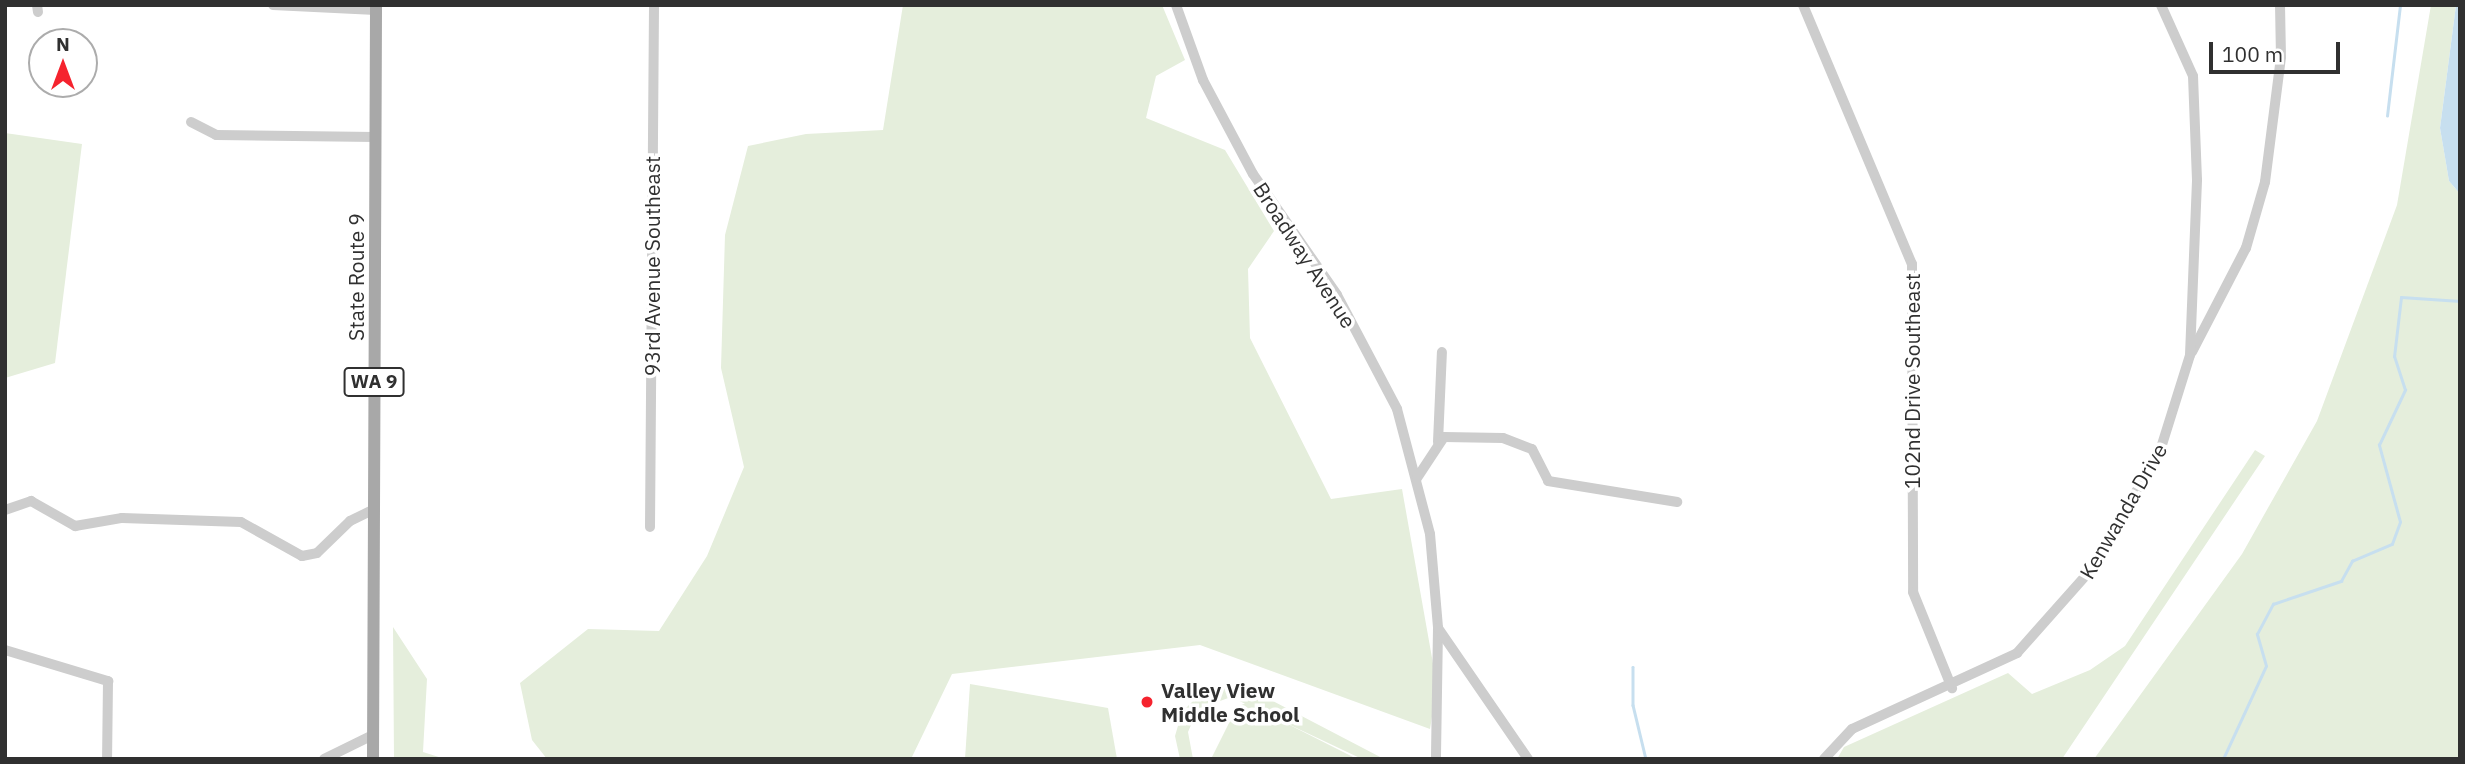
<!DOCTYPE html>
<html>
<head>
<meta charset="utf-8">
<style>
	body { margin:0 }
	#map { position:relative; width:2465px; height:764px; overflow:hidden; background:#fff; font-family:"IBM Plex Sans",sans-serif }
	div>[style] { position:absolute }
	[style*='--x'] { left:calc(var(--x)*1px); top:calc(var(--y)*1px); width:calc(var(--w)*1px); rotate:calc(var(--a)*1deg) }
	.green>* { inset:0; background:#e5eedc }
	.water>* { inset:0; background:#c7dfef }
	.stream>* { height:2.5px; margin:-1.25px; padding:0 1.25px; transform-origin:1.25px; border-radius:1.25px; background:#c7dfef }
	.minor>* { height:10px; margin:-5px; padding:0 5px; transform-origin:5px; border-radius:5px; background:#cdcdcd }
	.major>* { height:12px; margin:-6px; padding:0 6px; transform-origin:6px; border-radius:6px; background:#a8a8a8 }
	.dots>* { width:19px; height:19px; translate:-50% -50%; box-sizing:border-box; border:4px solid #fff; border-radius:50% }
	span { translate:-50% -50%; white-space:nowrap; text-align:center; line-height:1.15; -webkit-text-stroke:7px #fff; paint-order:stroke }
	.shield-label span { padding:2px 5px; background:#fff; border:2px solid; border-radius:5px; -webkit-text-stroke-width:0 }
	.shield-label { font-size:19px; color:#303030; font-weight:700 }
	.street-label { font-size:21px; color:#303030 }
	.poi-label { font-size:21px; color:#303030; font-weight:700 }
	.left { translate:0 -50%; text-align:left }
	.frame { position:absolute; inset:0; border:7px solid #303030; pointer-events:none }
	.north { position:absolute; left:28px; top:28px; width:70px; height:70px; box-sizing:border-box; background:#fff; border:2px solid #acacac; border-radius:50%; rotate:0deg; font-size:19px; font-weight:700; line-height:28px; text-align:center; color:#303030 }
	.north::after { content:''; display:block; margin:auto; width:24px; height:32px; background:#f5232e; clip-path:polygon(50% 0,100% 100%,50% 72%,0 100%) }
	.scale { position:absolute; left:2209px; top:42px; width:131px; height:32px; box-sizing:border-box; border:4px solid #303030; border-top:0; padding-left:9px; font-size:21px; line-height:24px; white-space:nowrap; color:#303030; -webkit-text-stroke:5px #fff; paint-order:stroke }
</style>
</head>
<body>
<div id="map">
	<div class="green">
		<div style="clip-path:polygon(903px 5px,1162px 5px,1185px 60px,1156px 76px,1146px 118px,1225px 150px,1274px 231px,1248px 269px,1250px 338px,1331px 499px,1402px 489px,1437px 686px,1430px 729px,1200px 645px,952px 674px,911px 759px,547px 759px,532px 740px,520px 683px,588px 629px,659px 631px,707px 556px,744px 467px,721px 368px,725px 235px,748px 146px,806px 134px,883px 130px)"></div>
		<div style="clip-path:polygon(2431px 5px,2456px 5px,2440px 128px,2449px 181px,2460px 194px,2460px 759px,2094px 759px,2242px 554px,2317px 421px,2397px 205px)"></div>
		<div style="clip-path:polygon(5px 133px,82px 144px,55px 363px,5px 378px)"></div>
		<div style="clip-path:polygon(2255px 450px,2265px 456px,2062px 759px,1837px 759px,1844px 747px,2008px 673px,2032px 694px,2090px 670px,2125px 646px)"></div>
		<div style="clip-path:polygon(393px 627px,427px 679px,423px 752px,445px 759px,394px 759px)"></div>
		<div style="clip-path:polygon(970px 684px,1108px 708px,1117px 759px,965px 759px)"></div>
		<div style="clip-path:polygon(1228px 685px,1250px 689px,1384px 759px,1362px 759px,1231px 697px,1198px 709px,1188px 732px,1193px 759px,1180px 759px,1175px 736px,1182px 712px,1201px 693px)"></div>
		<div style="clip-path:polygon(1246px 703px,1357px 759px,1211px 759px,1237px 707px)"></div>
	</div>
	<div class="water">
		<div style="clip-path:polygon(2456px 5px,2460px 5px,2460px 194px,2449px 181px,2440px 128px)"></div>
	</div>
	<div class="stream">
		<div style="--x:2387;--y:116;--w:112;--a:-83.3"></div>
		<div style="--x:1633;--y:667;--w:38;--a:90"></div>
		<div style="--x:1633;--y:705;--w:56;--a:76.5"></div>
		<div style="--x:2223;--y:759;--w:102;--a:-65.2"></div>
		<div style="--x:2266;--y:666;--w:33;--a:-106"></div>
		<div style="--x:2257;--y:634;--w:34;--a:-62"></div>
		<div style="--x:2273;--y:604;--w:72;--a:-18.7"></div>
		<div style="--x:2341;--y:581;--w:23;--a:-61"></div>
		<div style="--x:2352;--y:561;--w:43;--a:-23"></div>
		<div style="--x:2392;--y:544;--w:23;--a:-70"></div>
		<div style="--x:2400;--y:522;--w:80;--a:-105.3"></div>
		<div style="--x:2379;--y:445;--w:61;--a:-64.7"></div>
		<div style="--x:2405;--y:390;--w:35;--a:-108"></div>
		<div style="--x:2394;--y:357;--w:60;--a:-83.3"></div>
		<div style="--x:2401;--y:297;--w:59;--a:3.9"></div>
	</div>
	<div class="minor">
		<div style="--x:37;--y:5;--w:7;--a:82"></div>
		<div style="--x:273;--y:5;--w:103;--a:2.8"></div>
		<div style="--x:1176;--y:5;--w:80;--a:70.2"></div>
		<div style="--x:1203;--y:80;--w:106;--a:62"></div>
		<div style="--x:1253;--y:174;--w:147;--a:55.2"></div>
		<div style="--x:1337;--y:295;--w:129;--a:62.2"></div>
		<div style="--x:1397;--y:409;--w:129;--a:75.2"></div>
		<div style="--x:1430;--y:534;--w:94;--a:85.1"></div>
		<div style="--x:1438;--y:628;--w:131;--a:90.9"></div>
		<div style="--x:1803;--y:5;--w:281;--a:67.2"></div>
		<div style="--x:1912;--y:264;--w:328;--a:89.8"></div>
		<div style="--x:1913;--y:592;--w:104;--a:67.9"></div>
		<div style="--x:191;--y:122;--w:28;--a:27"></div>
		<div style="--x:216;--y:135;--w:159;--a:0.7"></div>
		<div style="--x:2192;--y:352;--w:117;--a:-62.6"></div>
		<div style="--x:2246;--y:248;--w:69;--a:-73.9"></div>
		<div style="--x:2265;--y:182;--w:126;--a:-82.7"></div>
		<div style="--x:2281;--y:57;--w:52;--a:-91.1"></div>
		<div style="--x:1438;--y:442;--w:90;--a:-87.5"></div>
		<div style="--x:1417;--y:478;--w:49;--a:-56.6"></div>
		<div style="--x:1444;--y:437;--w:59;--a:1"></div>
		<div style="--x:1503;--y:438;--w:31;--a:21"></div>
		<div style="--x:1532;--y:449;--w:36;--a:63"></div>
		<div style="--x:1548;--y:481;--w:131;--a:9.2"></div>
		<div style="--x:5;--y:510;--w:28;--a:-19"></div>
		<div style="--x:31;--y:501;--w:51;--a:29.6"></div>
		<div style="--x:75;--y:526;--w:48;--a:-9.7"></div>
		<div style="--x:122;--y:518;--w:119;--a:1.9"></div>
		<div style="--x:241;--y:522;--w:70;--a:29.1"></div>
		<div style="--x:302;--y:556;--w:15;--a:-11"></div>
		<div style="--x:317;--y:553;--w:46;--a:-44.1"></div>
		<div style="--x:350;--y:521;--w:25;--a:-26"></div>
		<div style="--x:650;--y:527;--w:522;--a:-89.56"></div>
		<div style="--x:1438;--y:628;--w:159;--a:55.5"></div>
		<div style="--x:5;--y:650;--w:108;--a:16.8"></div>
		<div style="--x:108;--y:681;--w:78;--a:90.7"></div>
		<div style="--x:324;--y:759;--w:55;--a:-26.1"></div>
		<div style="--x:1824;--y:759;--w:41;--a:-47"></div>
		<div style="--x:1852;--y:729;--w:182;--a:-24.7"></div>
		<div style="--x:2017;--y:653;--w:108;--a:-48.4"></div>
		<div style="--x:2089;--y:572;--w:140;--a:-59.6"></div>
		<div style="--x:2160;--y:451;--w:101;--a:-72.6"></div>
		<div style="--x:2190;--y:355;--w:175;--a:-87.7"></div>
		<div style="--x:2197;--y:180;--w:104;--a:-92.2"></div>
		<div style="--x:2193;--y:76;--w:78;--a:-114.3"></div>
	</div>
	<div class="major">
		<div style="--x:373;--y:759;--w:754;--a:-89.77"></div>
	</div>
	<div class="dots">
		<div style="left:1147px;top:702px;background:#f5232e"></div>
	</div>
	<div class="shield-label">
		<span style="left:374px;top:382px">WA 9</span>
	</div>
	<div class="street-label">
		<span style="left:1305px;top:255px;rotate:57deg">Broadway Avenue</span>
		<span style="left:652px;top:266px;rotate:-90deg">93rd Avenue Southeast</span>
		<span style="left:356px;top:277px;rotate:-90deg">State Route 9</span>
		<span style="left:1912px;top:381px;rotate:-90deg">102nd Drive Southeast</span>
		<span style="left:2123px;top:511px;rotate:-60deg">Kenwanda Drive</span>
	</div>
	<div class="poi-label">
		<span class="left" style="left:1161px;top:702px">Valley View<br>Middle School</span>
	</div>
	<div class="frame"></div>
	<div class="north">N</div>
	<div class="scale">100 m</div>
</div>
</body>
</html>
